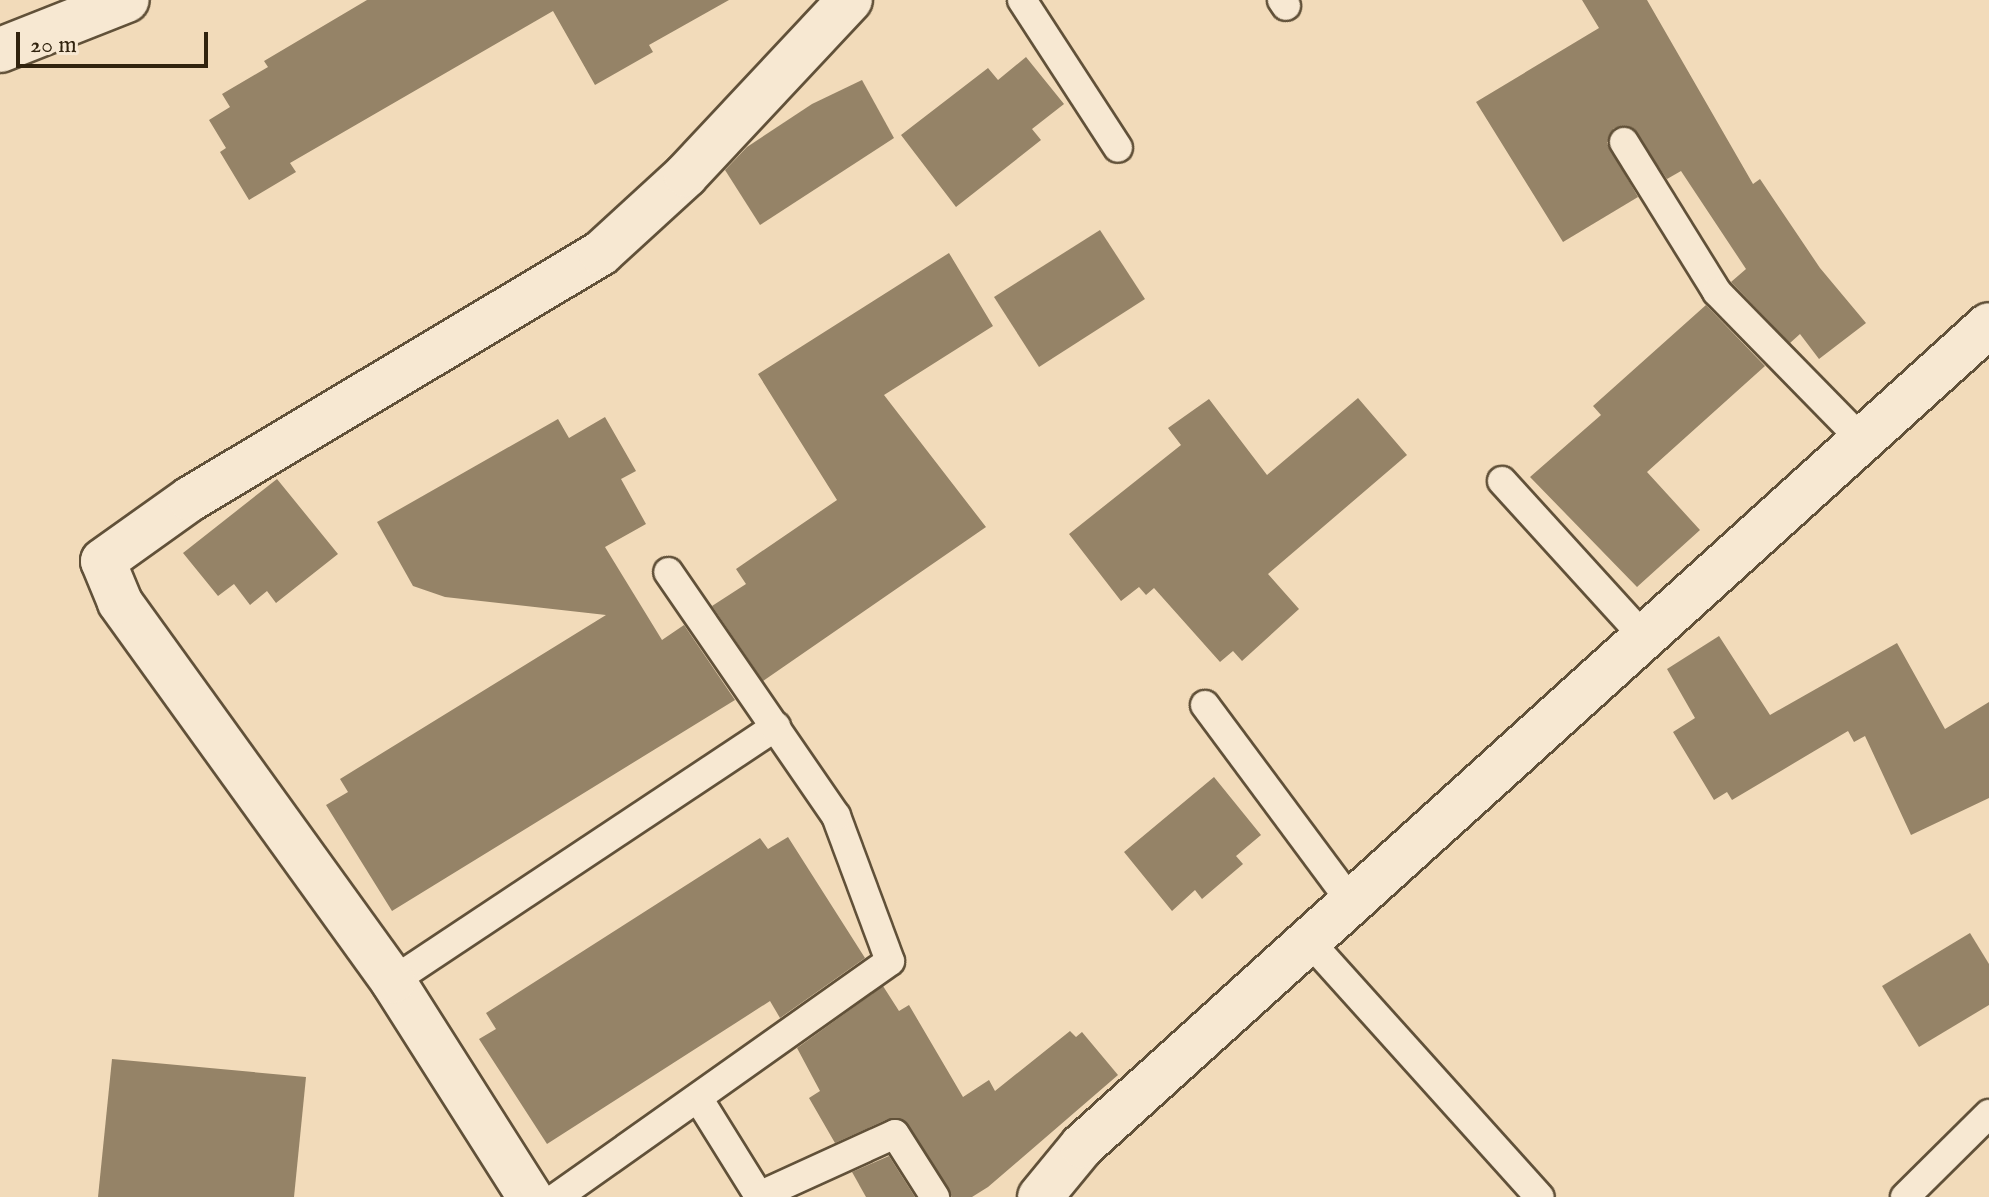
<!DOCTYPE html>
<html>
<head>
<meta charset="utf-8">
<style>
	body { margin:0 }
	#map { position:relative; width:1989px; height:1197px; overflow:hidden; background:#f2dbba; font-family:"IM FELL English",serif }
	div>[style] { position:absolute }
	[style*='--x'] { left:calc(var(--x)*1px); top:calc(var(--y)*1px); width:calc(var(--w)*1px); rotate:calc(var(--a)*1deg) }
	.building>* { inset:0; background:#958367 }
	.roads { filter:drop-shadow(2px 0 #615139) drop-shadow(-2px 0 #615139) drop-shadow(0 2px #615139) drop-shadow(0 -2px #615139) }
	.service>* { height:28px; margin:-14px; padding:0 14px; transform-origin:14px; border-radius:14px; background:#f7e8d2 }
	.minor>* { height:44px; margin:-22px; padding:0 22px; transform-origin:22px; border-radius:22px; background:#f7e8d2 }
	.tertiary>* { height:44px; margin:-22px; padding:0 22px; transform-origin:22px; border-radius:22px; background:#f7e8d2 }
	span { translate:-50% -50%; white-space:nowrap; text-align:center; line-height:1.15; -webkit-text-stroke:7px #f7e8d2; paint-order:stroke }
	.scale { position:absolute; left:16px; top:32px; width:192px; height:36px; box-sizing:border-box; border:4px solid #31230e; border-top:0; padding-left:10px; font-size:24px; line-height:28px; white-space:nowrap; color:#31230e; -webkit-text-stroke:6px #f7e8d2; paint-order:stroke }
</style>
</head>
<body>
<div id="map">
	<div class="building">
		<div style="clip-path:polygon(367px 0,729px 0,649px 45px,653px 52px,595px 85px,553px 11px,290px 163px,296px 172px,249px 200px,220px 152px,226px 148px,209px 120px,230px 107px,222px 94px,268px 67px,264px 61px)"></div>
		<div style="clip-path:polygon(1582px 0,1647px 0,1753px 184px,1760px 179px,1820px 268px,1866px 323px,1819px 359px,1800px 334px,1790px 343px,1731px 282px,1746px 269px,1681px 171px,1667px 179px,1631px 127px,1614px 128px,1607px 143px,1638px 197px,1563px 242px,1476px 102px,1599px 28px)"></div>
		<div style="clip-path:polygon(1026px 57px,1064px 104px,1032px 129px,1041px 140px,956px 207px,901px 135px,988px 68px,998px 80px)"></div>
		<div style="clip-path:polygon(862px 80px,894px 138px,760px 225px,725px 170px,747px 147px,812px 104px)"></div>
		<div style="clip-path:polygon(1100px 230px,1145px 299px,1039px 367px,994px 297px)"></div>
		<div style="clip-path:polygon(949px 253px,993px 326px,884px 395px,986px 527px,763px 681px,712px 606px,746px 584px,736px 569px,837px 500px,758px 374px)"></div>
		<div style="clip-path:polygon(1706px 305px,1765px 366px,1647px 472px,1700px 530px,1637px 587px,1530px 477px,1601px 415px,1593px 406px)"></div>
		<div style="clip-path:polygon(1358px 398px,1407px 455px,1268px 574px,1299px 609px,1242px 661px,1233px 651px,1220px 662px,1154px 588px,1146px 595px,1139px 587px,1121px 601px,1069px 534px,1181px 445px,1168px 428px,1209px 399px,1267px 475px)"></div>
		<div style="clip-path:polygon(605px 417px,636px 471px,621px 479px,646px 524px,605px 547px,662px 640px,684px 625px,735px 700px,392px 911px,326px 805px,348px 792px,340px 779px,606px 615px,445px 597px,413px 586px,377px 522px,558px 419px,569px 438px)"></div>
		<div style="clip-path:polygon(277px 479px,338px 554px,276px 603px,267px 591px,250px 605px,234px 584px,218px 596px,183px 553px)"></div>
		<div style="clip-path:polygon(1719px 636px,1770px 715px,1897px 643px,1945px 729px,1989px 702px,1989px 798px,1911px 835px,1865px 736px,1854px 742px,1848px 731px,1732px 800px,1727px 792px,1714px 800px,1673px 732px,1695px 718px,1667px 669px)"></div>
		<div style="clip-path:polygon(1214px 777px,1261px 835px,1236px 856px,1243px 864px,1202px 899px,1195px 890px,1172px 911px,1124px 852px)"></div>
		<div style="clip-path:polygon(788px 837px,865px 958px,780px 1018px,770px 1001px,547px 1144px,479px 1039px,496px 1029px,486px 1013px,760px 838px,768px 849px)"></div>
		<div style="clip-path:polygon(1970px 933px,1989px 964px,1989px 1005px,1919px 1047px,1882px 986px)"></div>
		<div style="clip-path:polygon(883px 986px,899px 1011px,909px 1005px,963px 1097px,989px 1080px,995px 1091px,1070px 1031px,1076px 1037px,1082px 1032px,1118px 1075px,988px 1187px,972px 1197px,952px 1197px,904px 1120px,888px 1119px,835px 1143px,809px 1098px,820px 1091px,797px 1048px)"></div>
		<div style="clip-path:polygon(112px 1059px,306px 1077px,294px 1197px,98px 1197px)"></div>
		<div style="clip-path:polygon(889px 1156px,915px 1197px,866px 1197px,852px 1172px)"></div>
	</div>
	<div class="roads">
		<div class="service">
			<div style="--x:1022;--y:0;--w:176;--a:57"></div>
			<div style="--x:1282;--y:0;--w:7;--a:56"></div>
			<div style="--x:1624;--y:142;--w:176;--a:58.2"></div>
			<div style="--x:1717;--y:292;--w:207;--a:45.6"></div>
			<div style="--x:1502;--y:481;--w:212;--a:47.7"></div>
			<div style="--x:1205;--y:705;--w:247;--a:53.4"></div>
			<div style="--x:1310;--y:942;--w:343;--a:48"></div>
			<div style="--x:393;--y:981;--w:460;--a:-33.6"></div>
			<div style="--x:698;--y:1098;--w:115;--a:58.1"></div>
			<div style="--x:759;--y:1196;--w:149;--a:-24.5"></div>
			<div style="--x:895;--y:1134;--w:75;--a:57.6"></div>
			<div style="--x:557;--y:1197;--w:408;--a:-35.3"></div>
			<div style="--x:890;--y:961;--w:155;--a:-110.4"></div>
			<div style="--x:836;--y:816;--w:296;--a:-124.5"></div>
			<div style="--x:1905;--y:1197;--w:118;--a:-44.7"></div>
		</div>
		<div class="minor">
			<div style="--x:0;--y:50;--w:136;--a:-21.5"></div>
			<div style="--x:530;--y:1197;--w:256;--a:-122.4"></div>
			<div style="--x:393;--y:981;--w:467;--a:-125.8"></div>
			<div style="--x:120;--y:602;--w:44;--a:-112.5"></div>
			<div style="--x:103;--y:561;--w:107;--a:-35.5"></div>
			<div style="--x:190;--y:499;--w:479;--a:-30.9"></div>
			<div style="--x:601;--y:253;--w:115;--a:-42.5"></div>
			<div style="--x:686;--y:175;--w:240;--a:-46.9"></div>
		</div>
		<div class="tertiary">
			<div style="--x:1040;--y:1197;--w:66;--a:-50.5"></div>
			<div style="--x:1082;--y:1146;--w:1223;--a:-42.15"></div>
		</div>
	</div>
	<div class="scale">20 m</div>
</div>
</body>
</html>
